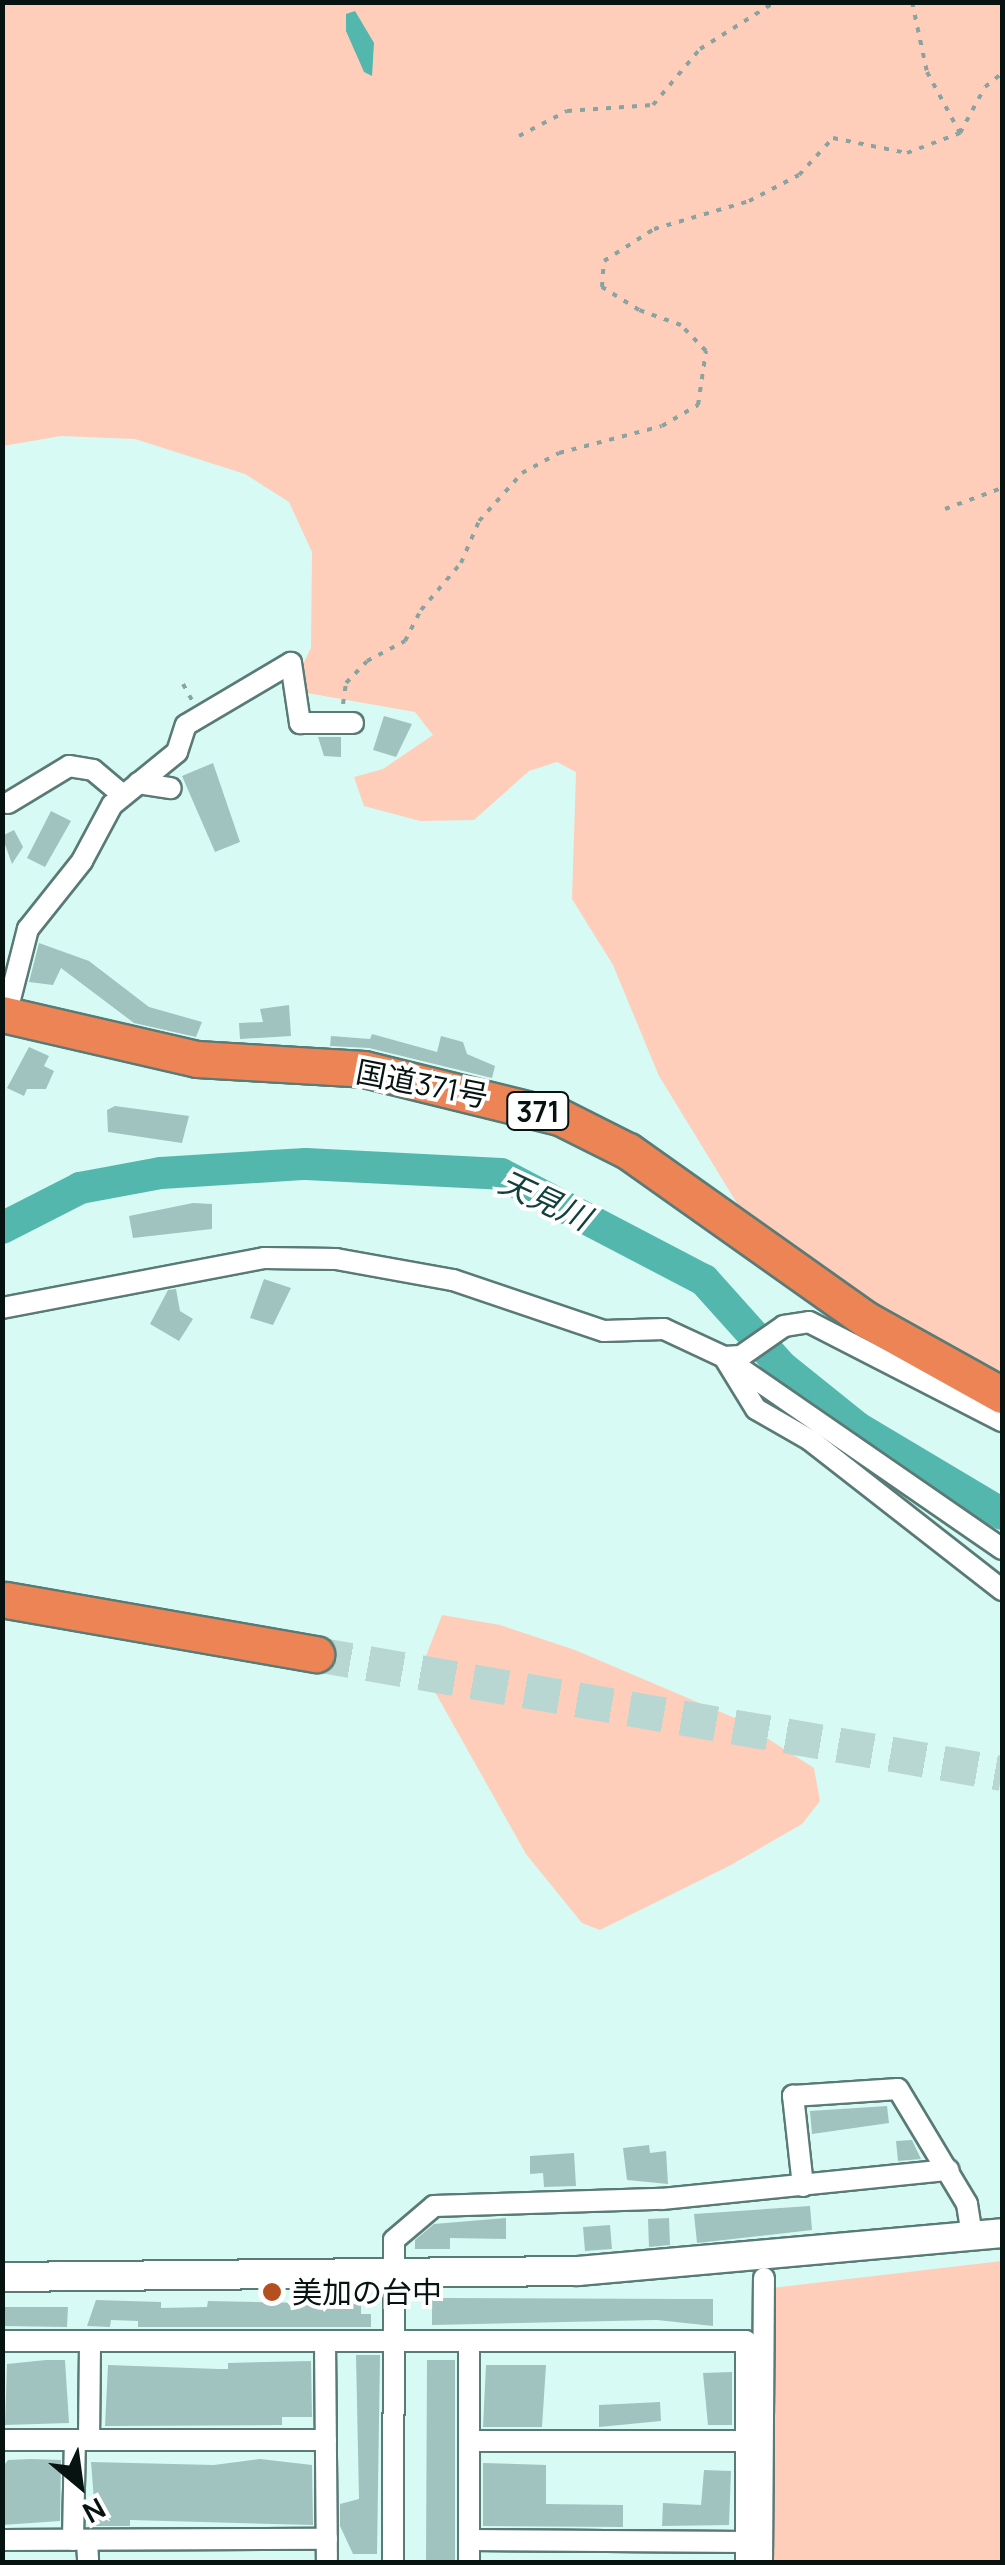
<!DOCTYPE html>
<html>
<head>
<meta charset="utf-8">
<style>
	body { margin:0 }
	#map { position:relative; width:1005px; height:2565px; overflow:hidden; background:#d7faf5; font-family:Manrope,"Noto Sans JP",sans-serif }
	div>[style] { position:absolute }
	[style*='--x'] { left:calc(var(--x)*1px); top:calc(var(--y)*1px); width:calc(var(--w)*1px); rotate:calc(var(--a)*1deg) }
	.green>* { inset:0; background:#fecebb }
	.water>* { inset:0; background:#54b7ad }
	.river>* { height:32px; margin:-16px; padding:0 16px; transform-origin:16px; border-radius:16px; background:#54b7ad }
	.building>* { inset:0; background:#a1c3bf }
	.trunk-tunnel>* { height:35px; margin-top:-17.5px; transform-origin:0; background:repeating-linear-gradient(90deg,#b8d7d3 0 35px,transparent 0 53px) }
	.path>* { height:4px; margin-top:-2px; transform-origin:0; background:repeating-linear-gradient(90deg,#89a4a0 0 5px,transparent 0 13px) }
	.roads { filter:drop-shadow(2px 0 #5a7a76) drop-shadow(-2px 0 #5a7a76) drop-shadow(0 2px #5a7a76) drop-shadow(0 -2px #5a7a76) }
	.minor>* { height:20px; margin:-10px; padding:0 10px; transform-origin:10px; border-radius:10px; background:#fff }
	.tertiary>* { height:28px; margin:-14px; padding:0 14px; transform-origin:14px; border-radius:14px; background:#fff }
	.trunk>* { height:35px; margin:-17.5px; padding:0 17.5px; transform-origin:17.5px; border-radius:17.5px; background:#ec8456 }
	.dots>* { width:28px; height:28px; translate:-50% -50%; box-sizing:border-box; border:5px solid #fff; border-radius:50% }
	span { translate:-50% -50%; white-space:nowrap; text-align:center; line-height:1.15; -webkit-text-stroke:8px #fff; paint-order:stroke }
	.shield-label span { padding:2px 8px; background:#fff; border:2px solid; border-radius:8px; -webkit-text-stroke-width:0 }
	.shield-label { font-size:28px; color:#061311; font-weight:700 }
	.street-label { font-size:30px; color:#061311 }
	.poi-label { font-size:30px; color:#061311 }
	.left { translate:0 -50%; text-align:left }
	.water-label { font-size:32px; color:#12403c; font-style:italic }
	.frame { position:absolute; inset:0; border:5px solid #061311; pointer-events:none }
	.north { position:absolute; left:30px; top:2435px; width:100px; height:100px; -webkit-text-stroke:8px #fff; paint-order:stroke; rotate:151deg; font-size:28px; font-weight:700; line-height:40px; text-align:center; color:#061311 }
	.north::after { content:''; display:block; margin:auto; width:35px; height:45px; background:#061311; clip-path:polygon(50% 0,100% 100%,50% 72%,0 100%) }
</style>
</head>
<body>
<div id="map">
	<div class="green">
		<div style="clip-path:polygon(3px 3px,1002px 3px,1002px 1380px,828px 1278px,738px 1205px,659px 1076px,613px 965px,572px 899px,576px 772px,557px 762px,529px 771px,474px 820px,420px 821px,364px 806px,354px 777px,383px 769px,433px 735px,415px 712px,290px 690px,311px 648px,312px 552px,289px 502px,245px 474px,135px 439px,61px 436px,3px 446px)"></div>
		<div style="clip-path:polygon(442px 1615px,500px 1625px,575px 1650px,737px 1719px,814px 1768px,820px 1801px,802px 1824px,731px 1865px,600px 1930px,582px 1923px,526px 1854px,426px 1676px,424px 1661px)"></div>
		<div style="clip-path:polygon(1002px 2261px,1002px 2562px,770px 2562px,772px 2288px)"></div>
	</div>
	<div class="water">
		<div style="clip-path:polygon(355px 11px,374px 43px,372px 76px,364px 72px,346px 31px,346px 14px)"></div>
	</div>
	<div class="river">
		<div style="--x:2;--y:1228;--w:88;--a:-27.1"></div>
		<div style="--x:80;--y:1188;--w:82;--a:-10.5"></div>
		<div style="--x:161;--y:1173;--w:145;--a:-3.6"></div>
		<div style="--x:306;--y:1164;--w:195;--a:2.9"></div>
		<div style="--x:501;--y:1174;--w:229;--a:27.6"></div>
		<div style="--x:704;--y:1280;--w:117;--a:48.1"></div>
		<div style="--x:782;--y:1367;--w:97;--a:38.8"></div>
		<div style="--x:858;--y:1428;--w:168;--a:30.8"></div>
	</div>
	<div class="building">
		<div style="clip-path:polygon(384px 716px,412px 724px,396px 757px,373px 750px)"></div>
		<div style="clip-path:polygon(318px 737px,341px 737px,341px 757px,324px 756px)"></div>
		<div style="clip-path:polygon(213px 763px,240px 842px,215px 852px,182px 776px)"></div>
		<div style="clip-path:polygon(51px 811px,71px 821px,45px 867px,27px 858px)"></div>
		<div style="clip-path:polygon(14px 830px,23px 847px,12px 864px,2px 836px)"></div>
		<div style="clip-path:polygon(39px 943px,89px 961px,149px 1007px,202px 1022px,196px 1037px,134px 1023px,61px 968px,53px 985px,29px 982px)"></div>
		<div style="clip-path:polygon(289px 1005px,291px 1036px,240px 1039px,239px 1023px,263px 1022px,260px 1009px)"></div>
		<div style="clip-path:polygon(372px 1034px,437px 1052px,441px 1036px,463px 1042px,467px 1054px,495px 1066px,492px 1078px,369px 1048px,330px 1046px,331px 1036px,370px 1039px)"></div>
		<div style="clip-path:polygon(29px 1047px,49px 1056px,44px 1066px,54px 1071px,46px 1089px,27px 1089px,24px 1096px,7px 1088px)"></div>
		<div style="clip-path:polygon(115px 1106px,189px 1116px,182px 1143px,108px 1132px,107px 1110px)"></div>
		<div style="clip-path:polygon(193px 1203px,212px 1204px,212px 1229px,133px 1238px,129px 1216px)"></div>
		<div style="clip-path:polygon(264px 1279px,291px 1288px,273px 1325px,250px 1318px)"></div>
		<div style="clip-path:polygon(176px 1289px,180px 1311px,193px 1319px,179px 1341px,150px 1324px,168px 1290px)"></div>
		<div style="clip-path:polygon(887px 2106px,889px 2123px,812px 2134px,810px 2111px)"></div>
		<div style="clip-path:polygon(912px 2140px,921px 2159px,898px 2161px,896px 2141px)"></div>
		<div style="clip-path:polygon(649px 2145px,650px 2153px,666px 2151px,668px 2184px,627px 2180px,623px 2148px)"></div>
		<div style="clip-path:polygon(574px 2153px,576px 2186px,544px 2187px,543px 2173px,530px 2174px,530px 2156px)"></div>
		<div style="clip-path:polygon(810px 2206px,812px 2230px,697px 2243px,694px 2214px)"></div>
		<div style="clip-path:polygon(506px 2218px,506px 2239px,450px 2238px,450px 2249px,415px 2249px,415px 2240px,434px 2224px)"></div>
		<div style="clip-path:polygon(669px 2218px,670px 2245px,649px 2247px,648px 2219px)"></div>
		<div style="clip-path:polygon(610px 2225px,612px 2249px,585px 2251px,583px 2227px)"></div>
		<div style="clip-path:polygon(685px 2299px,713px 2299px,713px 2326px,657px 2320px,432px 2325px,432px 2300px,443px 2298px)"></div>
		<div style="clip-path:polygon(96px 2300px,161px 2302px,161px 2308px,207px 2307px,208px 2301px,361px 2304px,361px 2314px,371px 2314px,371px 2327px,138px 2327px,138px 2321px,111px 2320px,110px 2327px,87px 2326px)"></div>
		<div style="clip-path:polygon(3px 2307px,68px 2307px,67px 2327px,3px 2326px)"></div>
		<div style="clip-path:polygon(356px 2355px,380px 2355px,377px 2554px,353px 2554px,340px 2526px,340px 2504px,359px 2499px)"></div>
		<div style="clip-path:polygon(46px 2360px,65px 2360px,69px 2423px,5px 2425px,7px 2364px)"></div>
		<div style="clip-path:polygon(427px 2360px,455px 2360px,455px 2562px,426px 2562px)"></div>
		<div style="clip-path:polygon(311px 2361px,312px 2417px,282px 2417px,282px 2425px,105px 2426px,108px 2365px,218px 2369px,228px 2369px,228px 2363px)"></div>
		<div style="clip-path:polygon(486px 2365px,546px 2365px,542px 2427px,483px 2427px)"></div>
		<div style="clip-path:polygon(732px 2372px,732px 2425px,708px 2425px,703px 2373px)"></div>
		<div style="clip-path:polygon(660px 2402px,661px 2421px,599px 2427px,599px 2405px)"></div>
		<div style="clip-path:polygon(31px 2459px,61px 2460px,60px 2521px,2px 2525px,2px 2468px,8px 2460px)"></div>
		<div style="clip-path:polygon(260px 2459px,312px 2465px,313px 2525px,130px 2520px,130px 2526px,96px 2526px,91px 2462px,214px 2465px)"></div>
		<div style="clip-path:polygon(483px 2463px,546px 2465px,546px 2504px,623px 2505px,623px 2527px,483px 2526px)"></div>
		<div style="clip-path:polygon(704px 2470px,731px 2471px,729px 2525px,662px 2526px,663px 2503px,701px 2505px)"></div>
	</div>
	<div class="trunk-tunnel">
		<div style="--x:316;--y:1654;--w:696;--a:9.84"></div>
	</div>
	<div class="path">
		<div style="--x:912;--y:2;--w:72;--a:77.9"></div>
		<div style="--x:927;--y:72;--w:69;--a:61.6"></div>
		<div style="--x:519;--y:136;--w:54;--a:-27.5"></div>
		<div style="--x:567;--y:111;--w:86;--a:-4"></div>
		<div style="--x:653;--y:105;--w:73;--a:-50"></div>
		<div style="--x:700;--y:49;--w:89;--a:-32.1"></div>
		<div style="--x:945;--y:509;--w:61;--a:-20.2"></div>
		<div style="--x:183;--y:684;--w:21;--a:61"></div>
		<div style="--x:343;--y:704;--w:21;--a:-82"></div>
		<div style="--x:346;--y:683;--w:30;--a:-46"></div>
		<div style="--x:367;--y:661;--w:43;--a:-27.8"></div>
		<div style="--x:405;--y:641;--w:35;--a:-63"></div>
		<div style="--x:421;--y:610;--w:62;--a:-49.6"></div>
		<div style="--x:461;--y:563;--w:46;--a:-66.8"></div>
		<div style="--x:479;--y:521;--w:64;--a:-48.1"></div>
		<div style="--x:522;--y:473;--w:42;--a:-28.4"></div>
		<div style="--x:559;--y:453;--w:106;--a:-14.7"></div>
		<div style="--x:662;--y:426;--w:42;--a:-30.3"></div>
		<div style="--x:698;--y:405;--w:55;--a:-81.6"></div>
		<div style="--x:706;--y:351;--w:36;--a:-134"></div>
		<div style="--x:681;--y:325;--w:45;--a:-160.3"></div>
		<div style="--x:639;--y:310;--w:44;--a:-148.1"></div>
		<div style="--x:602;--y:287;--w:26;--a:-86"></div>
		<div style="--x:604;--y:261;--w:59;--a:-32.6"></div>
		<div style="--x:654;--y:229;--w:99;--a:-16.4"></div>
		<div style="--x:749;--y:201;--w:56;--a:-27.5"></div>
		<div style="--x:799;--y:175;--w:50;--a:-47.4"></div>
		<div style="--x:833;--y:138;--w:76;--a:11.5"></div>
		<div style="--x:907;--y:153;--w:57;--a:-20.7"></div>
		<div style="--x:960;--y:133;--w:52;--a:-61.5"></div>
		<div style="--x:985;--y:87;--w:22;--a:-39"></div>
	</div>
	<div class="roads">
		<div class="minor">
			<div style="--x:138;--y:783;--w:33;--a:9"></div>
			<div style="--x:8;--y:803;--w:71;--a:-31.2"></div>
			<div style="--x:69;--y:766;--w:24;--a:9"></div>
			<div style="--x:93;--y:770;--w:39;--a:40"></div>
			<div style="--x:6;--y:1015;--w:89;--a:-75.7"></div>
			<div style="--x:28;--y:929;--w:87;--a:-51.5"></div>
			<div style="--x:82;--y:861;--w:64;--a:-61.8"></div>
			<div style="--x:112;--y:805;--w:84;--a:-39.2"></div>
			<div style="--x:177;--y:752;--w:28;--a:-72"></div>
			<div style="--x:186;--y:725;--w:122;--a:-30.6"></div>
			<div style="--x:291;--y:663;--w:61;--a:81.5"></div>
			<div style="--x:300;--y:723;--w:53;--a:0"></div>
			<div style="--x:2;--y:1308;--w:267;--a:-10.8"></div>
			<div style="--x:264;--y:1258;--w:72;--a:0.8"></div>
			<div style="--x:336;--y:1259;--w:119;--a:10.2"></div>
			<div style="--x:453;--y:1280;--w:159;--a:18.7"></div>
			<div style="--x:604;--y:1331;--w:60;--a:-1.9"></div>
			<div style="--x:664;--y:1329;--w:66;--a:25"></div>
			<div style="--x:724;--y:1357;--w:338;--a:34.6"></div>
			<div style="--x:724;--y:1357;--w:61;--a:58.4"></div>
			<div style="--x:756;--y:1409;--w:62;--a:29.9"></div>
			<div style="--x:810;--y:1440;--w:244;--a:38"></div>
			<div style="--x:724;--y:1357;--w:17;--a:-3"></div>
			<div style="--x:741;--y:1356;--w:52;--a:-34.9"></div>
			<div style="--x:784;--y:1326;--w:25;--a:-9"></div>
			<div style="--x:809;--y:1322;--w:217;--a:27.2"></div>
			<div style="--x:803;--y:2186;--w:91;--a:-96.3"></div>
			<div style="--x:793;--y:2096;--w:105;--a:-3.8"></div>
			<div style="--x:898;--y:2089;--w:134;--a:59"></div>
			<div style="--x:967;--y:2204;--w:32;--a:81"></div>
			<div style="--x:2;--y:2341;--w:744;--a:0"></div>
			<div style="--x:746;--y:2341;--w:221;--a:90"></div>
			<div style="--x:325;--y:2341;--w:221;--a:89.5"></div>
			<div style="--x:469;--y:2341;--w:221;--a:90"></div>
			<div style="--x:2;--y:2440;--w:324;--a:0"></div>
			<div style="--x:89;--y:2440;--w:99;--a:-89.4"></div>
			<div style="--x:470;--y:2441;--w:276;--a:0"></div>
			<div style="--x:2;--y:2540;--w:325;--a:-0.2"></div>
			<div style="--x:73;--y:2540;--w:100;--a:-88.9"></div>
			<div style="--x:87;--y:2540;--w:22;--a:87"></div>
			<div style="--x:469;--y:2540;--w:277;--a:0.4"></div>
			<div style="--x:393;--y:2562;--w:322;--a:-89.8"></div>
			<div style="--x:394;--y:2240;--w:52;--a:-40.4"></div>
			<div style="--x:434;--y:2206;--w:228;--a:-1.8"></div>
			<div style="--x:662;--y:2199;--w:288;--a:-5.8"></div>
			<div style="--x:762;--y:2562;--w:284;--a:-89.6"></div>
		</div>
		<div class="tertiary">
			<div style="--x:2;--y:2277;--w:576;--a:-0.6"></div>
			<div style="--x:578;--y:2271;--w:426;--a:-5.1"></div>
		</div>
		<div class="trunk">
			<div style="--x:2;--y:1014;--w:200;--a:13"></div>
			<div style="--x:197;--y:1059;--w:167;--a:3.4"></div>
			<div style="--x:364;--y:1069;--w:202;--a:13.8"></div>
			<div style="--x:560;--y:1117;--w:76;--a:26.6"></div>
			<div style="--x:628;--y:1151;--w:293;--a:35.3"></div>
			<div style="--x:867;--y:1320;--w:154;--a:29.1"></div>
			<div style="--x:6;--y:1600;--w:315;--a:9.9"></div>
		</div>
	</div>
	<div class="dots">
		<div style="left:272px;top:2292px;background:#b44f20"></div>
	</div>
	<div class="shield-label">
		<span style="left:538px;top:1111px">371</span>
	</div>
	<div class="street-label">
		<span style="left:422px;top:1084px;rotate:11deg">国道371号</span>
	</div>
	<div class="poi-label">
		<span class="left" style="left:292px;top:2292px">美加の台中</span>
	</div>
	<div class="water-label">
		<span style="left:545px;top:1200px;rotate:25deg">天見川</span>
	</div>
	<div class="frame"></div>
	<div class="north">N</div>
</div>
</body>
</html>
